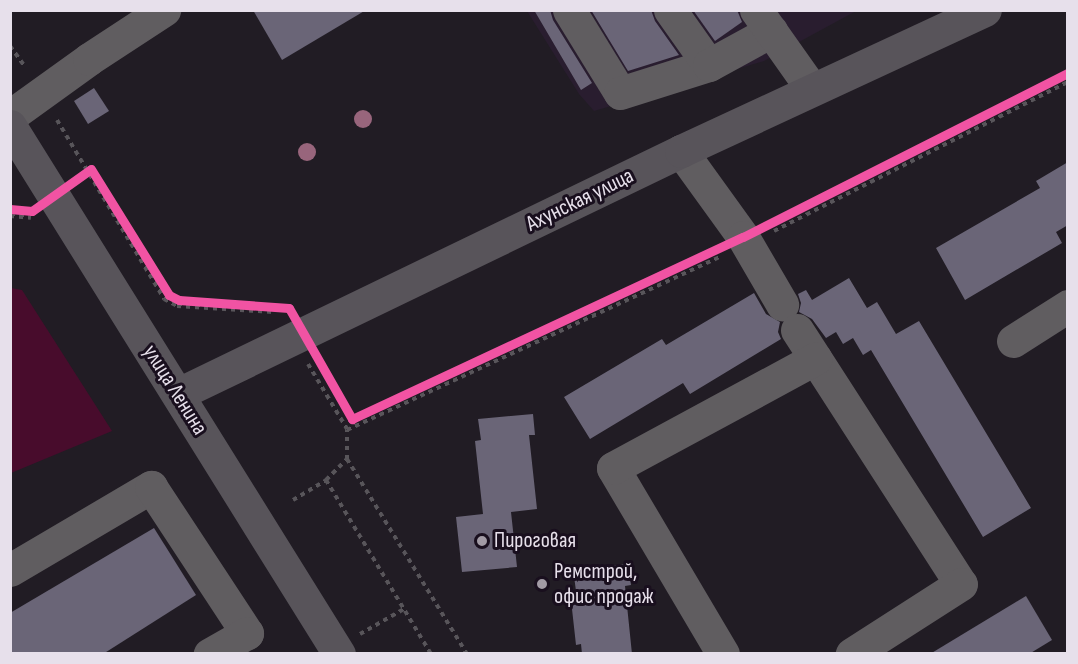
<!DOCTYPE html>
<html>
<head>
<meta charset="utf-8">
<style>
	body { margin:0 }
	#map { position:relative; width:1078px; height:664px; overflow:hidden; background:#211c24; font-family:"Sofia Sans Condensed",sans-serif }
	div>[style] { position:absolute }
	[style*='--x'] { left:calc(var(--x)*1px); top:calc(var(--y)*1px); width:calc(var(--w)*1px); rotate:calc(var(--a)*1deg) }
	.built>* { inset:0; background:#291d2f }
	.green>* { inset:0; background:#480c2c }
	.building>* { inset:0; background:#6a6577 }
	.path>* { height:4px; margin-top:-2px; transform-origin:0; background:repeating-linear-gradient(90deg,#58555a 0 4.5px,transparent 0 9px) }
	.minor>* { height:33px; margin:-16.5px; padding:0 16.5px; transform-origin:16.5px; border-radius:16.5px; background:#605d60 }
	.major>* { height:33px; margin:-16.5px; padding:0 16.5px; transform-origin:16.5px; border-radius:16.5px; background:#58545a }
	.cycleway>* { height:9px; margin:-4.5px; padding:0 4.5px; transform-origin:4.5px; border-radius:4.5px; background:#f153a3 }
	.trees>* { width:18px; height:18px; margin:-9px; border-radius:50%; background:#98657c }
	.dots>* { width:16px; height:16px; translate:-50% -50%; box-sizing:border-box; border:3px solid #190f1e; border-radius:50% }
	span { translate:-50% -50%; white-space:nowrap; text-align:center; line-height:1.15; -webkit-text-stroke:6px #190f1e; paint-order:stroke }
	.street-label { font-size:22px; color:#e7e0eb }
	.poi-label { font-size:22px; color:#e7e0eb }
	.left { translate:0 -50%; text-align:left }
	.frame { position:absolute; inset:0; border:12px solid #e7e0eb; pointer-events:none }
</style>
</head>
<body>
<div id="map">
	<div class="built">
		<div style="clip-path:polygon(527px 11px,856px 11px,764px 61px,594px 111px,579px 94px)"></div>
	</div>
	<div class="green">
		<div style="clip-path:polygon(11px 288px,22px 290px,112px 431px,11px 473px)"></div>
	</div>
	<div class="building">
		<div style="clip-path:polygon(253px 10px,366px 10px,282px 60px)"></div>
		<div style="clip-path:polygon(534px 10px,550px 10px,553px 20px,592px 83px,581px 90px)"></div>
		<div style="clip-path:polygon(591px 10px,651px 10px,655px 21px,679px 55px,628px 71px)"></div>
		<div style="clip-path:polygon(693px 10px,737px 10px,742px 22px,715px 41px)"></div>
		<div style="clip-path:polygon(94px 88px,109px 111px,88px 124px,74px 101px)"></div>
		<div style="clip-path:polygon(1068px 162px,1068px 225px,1056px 232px,1062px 243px,965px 300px,936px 248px,1040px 188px,1036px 181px)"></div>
		<div style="clip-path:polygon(849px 278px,867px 308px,877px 302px,896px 334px,919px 321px,1031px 508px,983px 537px,871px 350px,863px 355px,853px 338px,843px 344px,836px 332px,826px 338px,812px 319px,799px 312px,801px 303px,798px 294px,806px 290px,812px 300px)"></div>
		<div style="clip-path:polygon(754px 293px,766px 314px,780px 322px,778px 332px,781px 339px,690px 394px,683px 383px,590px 439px,564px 397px,662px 339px,666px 345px)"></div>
		<div style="clip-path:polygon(533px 414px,535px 435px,529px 435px,537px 509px,511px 512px,517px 567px,462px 572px,456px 517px,483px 514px,475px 441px,481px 440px,478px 419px)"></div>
		<div style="clip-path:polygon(154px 528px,196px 595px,103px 654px,10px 654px,10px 613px)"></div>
		<div style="clip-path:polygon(628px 564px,631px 585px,625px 586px,632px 654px,582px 654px,581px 644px,576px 645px,570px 591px,576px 591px,573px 569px)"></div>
		<div style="clip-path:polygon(1026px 596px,1052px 640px,1029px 654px,930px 654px)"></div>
	</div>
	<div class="path">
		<div style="--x:10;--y:46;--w:26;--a:54"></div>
		<div style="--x:57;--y:120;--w:209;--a:59.1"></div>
		<div style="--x:164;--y:299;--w:15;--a:28"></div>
		<div style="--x:177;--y:306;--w:96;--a:3.6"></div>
		<div style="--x:10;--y:216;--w:21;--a:5"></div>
		<div style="--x:774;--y:231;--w:330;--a:-26.9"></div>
		<div style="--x:308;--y:364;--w:76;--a:59"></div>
		<div style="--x:347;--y:459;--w:229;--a:58.4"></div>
		<div style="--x:326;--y:480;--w:203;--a:58.9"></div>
		<div style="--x:293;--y:500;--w:39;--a:-31"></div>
		<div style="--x:326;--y:480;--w:30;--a:-45"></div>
		<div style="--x:347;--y:459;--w:29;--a:-90"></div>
		<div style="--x:347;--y:430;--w:412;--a:-24.9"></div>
		<div style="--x:360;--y:634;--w:51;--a:-29.6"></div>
	</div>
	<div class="minor">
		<div style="--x:569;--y:10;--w:97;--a:58.4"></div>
		<div style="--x:620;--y:93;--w:93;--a:-17.5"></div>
		<div style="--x:670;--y:10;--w:67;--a:54.7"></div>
		<div style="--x:709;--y:65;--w:71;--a:-28.7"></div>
		<div style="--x:756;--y:10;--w:97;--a:54.7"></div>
		<div style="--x:10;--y:116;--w:97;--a:-35.8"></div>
		<div style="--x:89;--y:59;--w:90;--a:-33.2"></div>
		<div style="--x:681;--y:151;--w:106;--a:54.2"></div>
		<div style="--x:743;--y:237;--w:78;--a:59.8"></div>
		<div style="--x:797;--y:330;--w:302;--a:57.2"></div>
		<div style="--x:961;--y:584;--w:130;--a:147.3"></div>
		<div style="--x:1013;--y:341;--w:65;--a:-32.5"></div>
		<div style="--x:10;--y:570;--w:164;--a:-30.5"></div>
		<div style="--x:151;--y:487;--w:175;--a:56.7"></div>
		<div style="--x:247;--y:633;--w:43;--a:150.4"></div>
		<div style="--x:723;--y:654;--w:216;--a:-120.6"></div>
		<div style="--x:613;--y:468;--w:230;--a:-28.4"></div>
	</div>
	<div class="major">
		<div style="--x:10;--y:126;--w:622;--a:58.07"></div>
		<div style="--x:178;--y:394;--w:559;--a:-25.79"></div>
		<div style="--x:681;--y:151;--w:335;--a:-24.9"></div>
	</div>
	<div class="cycleway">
		<div style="--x:10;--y:209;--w:22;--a:5"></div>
		<div style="--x:32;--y:211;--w:72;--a:-35.4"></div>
		<div style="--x:91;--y:169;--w:148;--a:58.2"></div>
		<div style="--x:169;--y:295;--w:11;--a:27"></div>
		<div style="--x:179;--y:300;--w:110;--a:4.2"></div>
		<div style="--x:289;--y:308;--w:128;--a:60.4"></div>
		<div style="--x:352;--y:419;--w:431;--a:-25"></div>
		<div style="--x:743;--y:237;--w:364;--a:-26.8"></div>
	</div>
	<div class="trees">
		<div style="left:363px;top:119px"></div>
		<div style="left:307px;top:152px"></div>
	</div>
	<div class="dots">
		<div style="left:482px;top:541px;background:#a29ba5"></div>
		<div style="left:542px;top:584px;background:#a29ba5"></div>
	</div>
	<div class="street-label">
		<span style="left:580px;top:200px;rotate:-26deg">Ахунская улица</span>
		<span style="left:175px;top:390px;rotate:58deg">улица Ленина</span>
	</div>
	<div class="poi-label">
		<span class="left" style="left:494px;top:541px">Пироговая</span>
		<span class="left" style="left:554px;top:584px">Ремстрой,<br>офис продаж</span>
	</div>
	<div class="frame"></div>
</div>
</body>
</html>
